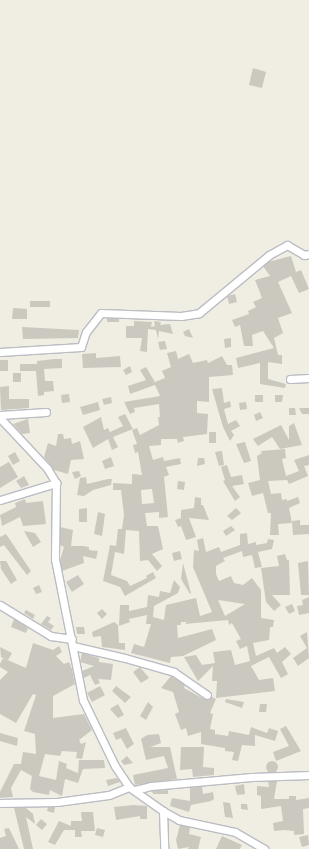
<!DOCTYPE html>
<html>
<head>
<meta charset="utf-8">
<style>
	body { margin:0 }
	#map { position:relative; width:309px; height:849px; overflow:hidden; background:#f0eee3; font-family:Arial,sans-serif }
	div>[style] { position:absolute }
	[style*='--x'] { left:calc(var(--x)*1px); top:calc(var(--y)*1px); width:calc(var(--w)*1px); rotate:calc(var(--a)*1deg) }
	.building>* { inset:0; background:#cbc8c0 }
	.round { border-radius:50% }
	.roads { filter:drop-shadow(1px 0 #bbbdc4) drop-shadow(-1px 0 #bbbdc4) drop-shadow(0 1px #bbbdc4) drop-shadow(0 -1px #bbbdc4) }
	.street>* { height:7px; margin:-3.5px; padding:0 3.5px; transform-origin:3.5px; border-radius:3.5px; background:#fff }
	span { translate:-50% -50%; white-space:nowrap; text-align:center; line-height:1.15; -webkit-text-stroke:4px #fff; paint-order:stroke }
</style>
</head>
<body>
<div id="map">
	<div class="building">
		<div style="clip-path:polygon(253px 68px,266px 72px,262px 88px,249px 85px)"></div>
		<div style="clip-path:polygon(291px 256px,296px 272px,301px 270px,309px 289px,299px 293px,291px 276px,278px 282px,292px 313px,278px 318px,283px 333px,274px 338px,278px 355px,282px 355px,282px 364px,268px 362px,268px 379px,286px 384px,285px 388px,260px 384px,260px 363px,238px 368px,236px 358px,274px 348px,263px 331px,252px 335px,253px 346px,244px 346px,240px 325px,235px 327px,232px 320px,249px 314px,248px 311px,256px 307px,253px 302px,262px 298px,255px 280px,270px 276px,263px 266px,268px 262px)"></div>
		<div style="clip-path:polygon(235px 294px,237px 302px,229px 304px,227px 296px)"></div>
		<div style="clip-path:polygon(30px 301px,50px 301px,50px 307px,30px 307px)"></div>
		<div style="clip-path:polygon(13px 308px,27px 309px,27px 319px,12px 319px)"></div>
		<div style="clip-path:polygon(107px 318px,119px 319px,119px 322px,107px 322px)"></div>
		<div style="clip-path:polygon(134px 321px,152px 322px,151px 327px,155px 326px,154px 321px,161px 322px,160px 325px,170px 324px,173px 334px,159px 331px,158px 339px,156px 330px,148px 329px,147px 352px,140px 351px,142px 338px,126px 338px,126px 326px,134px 326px)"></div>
		<div style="clip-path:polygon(22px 327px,79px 330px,78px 338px,23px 339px)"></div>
		<div style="clip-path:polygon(189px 329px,193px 338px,185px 336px,183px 332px)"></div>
		<div style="clip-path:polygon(231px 338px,231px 347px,225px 348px,224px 339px)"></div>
		<div style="clip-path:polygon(165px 341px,167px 349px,160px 350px,158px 342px)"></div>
		<div style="clip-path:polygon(evenodd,176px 351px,178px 359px,189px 354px,193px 363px,207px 360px,208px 363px,222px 356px,227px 365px,232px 365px,233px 375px,209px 377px,209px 402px,197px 401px,197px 413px,208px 414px,207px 434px,183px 437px,184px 441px,178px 443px,177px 439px,161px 439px,161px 445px,149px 446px,153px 460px,163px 457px,164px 461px,180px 458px,181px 464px,166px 467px,169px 475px,164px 477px,168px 517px,159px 518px,159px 512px,145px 513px,147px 526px,158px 526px,163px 549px,152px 554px,162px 566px,157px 571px,148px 560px,140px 561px,139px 531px,126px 530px,124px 554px,115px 552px,111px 575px,127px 581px,130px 586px,147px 578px,146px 576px,153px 572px,156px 578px,125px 596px,120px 587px,103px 581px,110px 545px,116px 546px,118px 529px,122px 529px,124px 515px,121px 490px,113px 490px,113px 483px,132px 484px,132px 474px,142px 475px,138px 452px,135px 453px,133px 445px,137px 444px,132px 430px,137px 428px,140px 435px,159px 425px,158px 417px,160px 417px,159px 404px,134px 408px,135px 412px,130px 414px,124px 402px,160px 396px,155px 385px,130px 394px,128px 386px,146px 380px,140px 370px,146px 367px,155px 382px,165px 378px,162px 371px,171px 367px,167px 353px,176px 351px,152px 489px,154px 503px,142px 504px,141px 490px,152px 489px)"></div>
		<div style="clip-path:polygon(96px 353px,96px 358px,120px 356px,121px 367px,83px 368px,82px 354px)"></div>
		<div style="clip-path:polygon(54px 359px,62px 359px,62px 368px,44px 369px,45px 381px,53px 381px,54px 391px,44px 392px,44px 395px,38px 396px,36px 371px,20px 371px,20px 364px,37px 364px,37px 361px)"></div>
		<div style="clip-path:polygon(0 360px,8px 360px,8px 371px,0 371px)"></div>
		<div style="clip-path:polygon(130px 366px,132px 372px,126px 375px,123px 370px)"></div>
		<div style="clip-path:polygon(13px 373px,21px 373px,21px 382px,13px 382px)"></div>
		<div style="clip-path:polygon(9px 386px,9px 399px,29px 399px,29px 408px,1px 410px,0 387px)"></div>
		<div style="clip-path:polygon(222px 388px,224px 403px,230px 401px,231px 407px,224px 409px,228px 424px,236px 420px,240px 426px,231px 431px,234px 435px,230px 441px,223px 427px,212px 389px)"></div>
		<div style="clip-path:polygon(69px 394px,70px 402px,62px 403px,61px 395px)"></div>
		<div style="clip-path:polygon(255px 395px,263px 395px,263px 402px,255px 402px)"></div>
		<div style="clip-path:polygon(275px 395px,283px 395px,282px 402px,275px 402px)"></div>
		<div style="clip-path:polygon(111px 397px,112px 403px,104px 405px,102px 399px)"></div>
		<div style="clip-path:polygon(98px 402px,100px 410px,83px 415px,80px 407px)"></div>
		<div style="clip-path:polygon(246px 402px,247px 409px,240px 410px,239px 403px)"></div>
		<div style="clip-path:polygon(289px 408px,295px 408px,296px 415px,289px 415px)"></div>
		<div style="clip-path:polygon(299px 408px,309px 408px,309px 414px,302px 414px)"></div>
		<div style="clip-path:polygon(260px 412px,263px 418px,256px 421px,254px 415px)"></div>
		<div style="clip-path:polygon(125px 414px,133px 429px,113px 437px,118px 447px,112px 450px,108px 439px,93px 448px,83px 427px,101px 417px,104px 430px,108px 428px,110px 432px,123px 426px,118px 417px)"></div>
		<div style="clip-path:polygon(28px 419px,30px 433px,22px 434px,13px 424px)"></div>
		<div style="clip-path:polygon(294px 423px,302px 445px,280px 449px,272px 437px,258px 446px,253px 439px,281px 425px,289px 440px,289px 426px)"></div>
		<div style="clip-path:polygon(209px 432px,216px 432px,216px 443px,209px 443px)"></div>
		<div style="clip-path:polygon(58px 434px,63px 434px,64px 439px,71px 438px,72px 444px,80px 441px,84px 459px,71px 460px,68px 474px,54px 470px,44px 457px,48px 443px,56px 446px)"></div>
		<div style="clip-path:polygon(245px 442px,251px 461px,244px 463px,236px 444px)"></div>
		<div style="clip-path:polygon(285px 449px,286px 458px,282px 459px,286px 476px,299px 471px,294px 460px,309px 455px,309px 465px,304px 466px,308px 476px,289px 484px,287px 480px,268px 481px,271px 494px,281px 493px,282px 500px,287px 499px,287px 501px,298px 497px,300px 503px,289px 508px,292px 523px,278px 524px,279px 535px,270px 535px,271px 513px,268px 513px,263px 493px,252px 496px,248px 483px,260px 480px,257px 456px,262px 453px,261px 451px)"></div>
		<div style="clip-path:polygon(222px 451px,224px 465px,219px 466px,215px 452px)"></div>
		<div style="clip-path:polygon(15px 452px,20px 461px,13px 465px,8px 456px)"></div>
		<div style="clip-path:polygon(111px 457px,114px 466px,105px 469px,102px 461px)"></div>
		<div style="clip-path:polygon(198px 458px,204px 458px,205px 464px,197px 466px)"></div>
		<div style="clip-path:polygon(9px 462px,18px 477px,0 488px,0 467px)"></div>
		<div style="clip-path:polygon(227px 465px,231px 477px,242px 475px,244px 484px,232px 486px,240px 497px,235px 501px,223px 481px,225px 480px,221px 467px)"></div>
		<div style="clip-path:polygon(79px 471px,81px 476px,75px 479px,72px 472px)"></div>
		<div style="clip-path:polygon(24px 476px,29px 485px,21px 488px,16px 481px)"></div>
		<div style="clip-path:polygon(86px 477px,87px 484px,108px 479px,112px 479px,111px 485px,93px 490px,84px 496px,77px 495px,80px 478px)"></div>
		<div style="clip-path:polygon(178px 481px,185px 482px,184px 490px,177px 489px)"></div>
		<div style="clip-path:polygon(195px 497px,201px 498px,201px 505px,203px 505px,209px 520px,189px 518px,196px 537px,186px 540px,181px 526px,178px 527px,175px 520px,181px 518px,181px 510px,194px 508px)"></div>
		<div style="clip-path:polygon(25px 499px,26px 503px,43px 501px,46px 524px,23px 526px,20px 517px,2px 526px,0 515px,16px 507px,15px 503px)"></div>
		<div style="clip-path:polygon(87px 508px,87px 522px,79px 522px,79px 509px)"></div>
		<div style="clip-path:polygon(236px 508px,241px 513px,232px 520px,227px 516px)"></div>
		<div style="clip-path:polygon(98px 512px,105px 514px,102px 536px,94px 534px)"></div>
		<div style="clip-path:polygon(300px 520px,300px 525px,309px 525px,309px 534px,293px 535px,292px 521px)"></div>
		<div style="clip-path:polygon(231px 526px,235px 530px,226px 536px,223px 531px)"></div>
		<div style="clip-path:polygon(60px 527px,73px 530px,71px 546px,83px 546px,89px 547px,89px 550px,98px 551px,96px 559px,83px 556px,84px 563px,62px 571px,60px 560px,64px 547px,60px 545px)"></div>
		<div style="clip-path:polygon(24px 531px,35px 533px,41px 542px,33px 547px)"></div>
		<div style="clip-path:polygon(evenodd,247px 533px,248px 544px,256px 542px,256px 545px,267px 543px,268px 539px,274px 540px,272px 549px,258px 552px,262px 567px,255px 568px,252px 555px,243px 557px,242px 551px,223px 558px,225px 561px,216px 566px,216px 574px,219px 581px,231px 576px,234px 583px,243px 585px,252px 578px,261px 590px,261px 618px,274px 620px,273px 627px,270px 627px,269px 640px,253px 643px,256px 656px,274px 648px,277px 653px,285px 647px,291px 654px,282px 662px,288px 674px,281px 678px,269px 657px,251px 666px,259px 680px,273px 678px,275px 691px,216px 698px,217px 681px,212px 681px,213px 666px,198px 681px,184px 657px,196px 655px,202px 665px,215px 663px,213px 652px,231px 650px,235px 665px,250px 661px,247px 646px,240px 649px,236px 641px,241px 639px,232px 623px,229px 625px,228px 620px,185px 624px,187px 622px,181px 622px,181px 625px,177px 625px,178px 638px,212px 629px,216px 640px,183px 656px,171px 657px,170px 663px,131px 653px,134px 644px,144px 647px,151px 624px,146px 624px,147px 615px,129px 619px,130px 622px,119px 626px,120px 605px,129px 605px,129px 611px,147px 607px,148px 595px,159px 597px,160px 591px,170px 593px,174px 580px,180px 587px,178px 593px,154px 606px,153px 617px,164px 620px,166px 605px,196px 598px,200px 616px,212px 612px,193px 567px,194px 550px,199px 551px,197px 540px,203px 538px,206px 552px,219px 547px,221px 552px,240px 545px,240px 534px,247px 533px,218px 600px,245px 604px,225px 616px,218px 600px)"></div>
		<div style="clip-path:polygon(6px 534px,31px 571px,27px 575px,4px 545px,0 547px,0 537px)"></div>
		<div style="clip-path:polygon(180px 551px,182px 559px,174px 561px,172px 553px)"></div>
		<div style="clip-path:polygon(285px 554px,287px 560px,289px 560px,290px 595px,272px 595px,281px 605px,274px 611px,266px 602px,261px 568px,279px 566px,277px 556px)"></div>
		<div style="clip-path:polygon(0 561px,6px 561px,17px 580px,11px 584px,1px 569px)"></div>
		<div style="clip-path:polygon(308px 561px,309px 595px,301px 595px,298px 563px)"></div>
		<div style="clip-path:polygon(183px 563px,191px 593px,190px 594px,181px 579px)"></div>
		<div style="clip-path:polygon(78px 575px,84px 584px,72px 592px,66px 582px)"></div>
		<div style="clip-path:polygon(39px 585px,42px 592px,36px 594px,33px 588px)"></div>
		<div style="clip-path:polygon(309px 597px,309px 613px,299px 615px,297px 606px,303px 605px,302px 600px)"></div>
		<div style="clip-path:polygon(292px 604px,295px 611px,289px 614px,285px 607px)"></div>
		<div style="clip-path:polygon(102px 609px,107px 614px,102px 619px,97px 613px)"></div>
		<div style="clip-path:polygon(26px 610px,35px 615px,33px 619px,24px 613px)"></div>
		<div style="clip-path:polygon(47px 616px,51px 618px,48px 622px,54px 626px,51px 630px,41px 624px)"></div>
		<div style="clip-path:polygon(14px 619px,28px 628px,26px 633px,11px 627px)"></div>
		<div style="clip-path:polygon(114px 622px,118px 625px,119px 643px,125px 643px,125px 650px,102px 647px,101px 636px,93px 637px,92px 632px)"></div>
		<div style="clip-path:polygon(76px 627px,84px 627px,85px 634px,77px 634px)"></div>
		<div style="clip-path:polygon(307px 632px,309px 658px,298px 666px,293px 658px,307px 648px,300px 636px)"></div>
		<div style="clip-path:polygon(33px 643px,53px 650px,59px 646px,62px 652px,56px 656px,64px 664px,69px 662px,72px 669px,75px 684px,53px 696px,53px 718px,84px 714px,92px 730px,79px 740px,81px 744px,86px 742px,82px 759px,76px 758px,77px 752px,62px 751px,60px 756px,45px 754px,39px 776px,56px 780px,59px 761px,67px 764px,66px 768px,78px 773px,79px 760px,104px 760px,105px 768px,83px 769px,78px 783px,65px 779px,62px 796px,50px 790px,49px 795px,33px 792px,30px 789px,32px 776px,21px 770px,11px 788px,13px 797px,0 798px,0 792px,14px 764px,21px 764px,23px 752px,36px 754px,35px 734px,24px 731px,36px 695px,33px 694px,16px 723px,0 714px,0 680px,8px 672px,0 667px,0 664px,3px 658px,26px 668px)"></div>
		<div style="clip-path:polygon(0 647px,12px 653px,8px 660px,1px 657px)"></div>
		<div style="clip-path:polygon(82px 653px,99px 658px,99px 662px,113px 664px,111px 680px,98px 679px,100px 683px,95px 685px,90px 675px,84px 678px,82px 671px,94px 666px,80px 662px)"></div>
		<div style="clip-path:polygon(140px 667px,149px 678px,141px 683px,133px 672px)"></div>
		<div style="clip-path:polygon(171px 676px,185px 685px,184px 688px,204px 699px,212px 697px,216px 699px,210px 713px,213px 714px,210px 729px,215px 730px,215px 734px,228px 736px,229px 731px,249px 735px,251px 727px,267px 733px,269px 728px,278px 731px,275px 741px,255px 735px,255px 746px,242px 745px,238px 761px,232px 760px,234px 752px,225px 751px,225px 748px,201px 744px,201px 732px,188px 736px,186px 728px,181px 730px,175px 714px,179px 712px,173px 692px,161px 688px)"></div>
		<div style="clip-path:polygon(100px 686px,105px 695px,92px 702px,87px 693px)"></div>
		<div style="clip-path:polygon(116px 686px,131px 697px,125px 703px,112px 691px)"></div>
		<div style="clip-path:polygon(226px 699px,244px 702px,242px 708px,225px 702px)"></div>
		<div style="clip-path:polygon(148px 702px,153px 707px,146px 720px,140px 716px)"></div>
		<div style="clip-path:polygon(118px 704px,124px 715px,118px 718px,110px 709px)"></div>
		<div style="clip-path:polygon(260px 704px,267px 704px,266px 712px,259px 712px)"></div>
		<div style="clip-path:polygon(286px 726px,301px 751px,276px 761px,273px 752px,289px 746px,280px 729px)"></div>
		<div style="clip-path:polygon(126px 728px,134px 744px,127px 749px,121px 738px,116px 740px,113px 733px)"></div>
		<div style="clip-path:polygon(0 733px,18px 738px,17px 746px,0 741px)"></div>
		<div style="clip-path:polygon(159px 734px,161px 743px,150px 747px,170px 747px,177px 779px,135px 785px,133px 775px,168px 768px,164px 756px,146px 760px,141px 739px,147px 735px)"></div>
		<div style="clip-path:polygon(181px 747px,204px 747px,203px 767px,214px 768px,214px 775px,193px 777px,192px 769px,180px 770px)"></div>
		<div style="clip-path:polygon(127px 756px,133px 763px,124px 765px,121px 761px)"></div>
		<div class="round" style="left:266px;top:761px;width:12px;height:12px"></div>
		<div style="clip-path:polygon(117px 778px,120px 782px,108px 786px,106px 780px)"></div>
		<div style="clip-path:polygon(268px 781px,277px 781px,274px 799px,289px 799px,289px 796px,296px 796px,296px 800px,309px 798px,309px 808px,303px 809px,304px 834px,294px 835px,294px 831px,285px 830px,274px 831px,273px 823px,283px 821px,281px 806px,261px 809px,261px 796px,257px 795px,257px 786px,269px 787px)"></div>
		<div style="clip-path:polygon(244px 784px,245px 794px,237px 795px,235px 786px)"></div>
		<div style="clip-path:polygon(202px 786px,203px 794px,213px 792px,214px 799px,211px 801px,191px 805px,189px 812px,170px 806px,172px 798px,190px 801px,190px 788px)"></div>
		<div style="clip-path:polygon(168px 790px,168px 794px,153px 794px,152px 791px)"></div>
		<div style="clip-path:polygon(223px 802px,230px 803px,233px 818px,225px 817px)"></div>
		<div style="clip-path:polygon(241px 804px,247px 804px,248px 810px,241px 809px)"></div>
		<div style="clip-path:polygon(133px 805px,147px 806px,147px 819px,140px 819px,140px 816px,116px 820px,114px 807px)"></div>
		<div style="clip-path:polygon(48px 807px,55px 807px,54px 813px,47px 811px)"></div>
		<div style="clip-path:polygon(14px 808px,26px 808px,33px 814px,35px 824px,26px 817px,33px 849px,24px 849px)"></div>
		<div style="clip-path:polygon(81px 812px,93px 812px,95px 831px,81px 831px,82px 837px,75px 837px,75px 830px,64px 830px,55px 845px,48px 842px,59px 821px,71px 826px,71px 821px,82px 821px)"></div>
		<div style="clip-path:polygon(41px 819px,47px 824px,42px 830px,36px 825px)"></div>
		<div style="clip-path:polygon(180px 825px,190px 827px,189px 834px,201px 837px,198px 849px,188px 849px,189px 847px,178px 849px,176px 840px)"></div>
		<div style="clip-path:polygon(9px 828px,19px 849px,0 849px,0 838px,6px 836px,4px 829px)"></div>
		<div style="clip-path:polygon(97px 828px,105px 830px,103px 837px,95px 835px)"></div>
		<div style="clip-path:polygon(308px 835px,309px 845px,302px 847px,299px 837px)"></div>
		<div style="clip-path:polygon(222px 836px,242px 845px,240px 849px,216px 849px)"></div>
	</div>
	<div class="roads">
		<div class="street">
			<div style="--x:0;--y:352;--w:81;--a:-3.5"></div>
			<div style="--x:81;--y:347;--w:16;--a:-72"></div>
			<div style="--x:86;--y:332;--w:24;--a:-52"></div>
			<div style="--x:101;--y:313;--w:80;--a:2.1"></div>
			<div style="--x:181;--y:316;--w:18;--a:-9"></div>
			<div style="--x:199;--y:313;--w:91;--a:-39.6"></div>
			<div style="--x:269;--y:255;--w:21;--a:-29"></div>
			<div style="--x:287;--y:245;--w:20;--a:30"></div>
			<div style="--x:304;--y:255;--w:5;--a:-11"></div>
			<div style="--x:290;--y:379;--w:19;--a:-3"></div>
			<div style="--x:0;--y:415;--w:46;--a:-3.7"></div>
			<div style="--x:0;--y:418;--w:69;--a:46.8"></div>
			<div style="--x:47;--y:468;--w:17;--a:59"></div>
			<div style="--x:56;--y:483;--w:76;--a:90.8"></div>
			<div style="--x:55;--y:559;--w:144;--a:78.8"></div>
			<div style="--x:83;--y:700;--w:73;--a:64.1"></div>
			<div style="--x:115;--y:766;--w:25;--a:56"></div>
			<div style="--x:129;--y:787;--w:42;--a:35.2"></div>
			<div style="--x:163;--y:811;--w:18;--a:29"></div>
			<div style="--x:179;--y:820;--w:57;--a:12.1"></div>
			<div style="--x:235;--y:832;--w:34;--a:30"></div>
			<div style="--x:0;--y:500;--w:59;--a:-16.9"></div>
			<div style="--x:0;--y:605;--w:60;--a:31.3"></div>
			<div style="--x:51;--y:636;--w:21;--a:8"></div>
			<div style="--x:73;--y:646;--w:53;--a:13"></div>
			<div style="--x:125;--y:658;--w:51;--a:15.9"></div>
			<div style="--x:174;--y:672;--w:40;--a:34.9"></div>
			<div style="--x:135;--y:790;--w:16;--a:-14"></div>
			<div style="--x:151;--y:786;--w:101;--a:-5.1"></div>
			<div style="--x:252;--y:777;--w:57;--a:-2"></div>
			<div style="--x:0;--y:803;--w:57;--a:-1"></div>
			<div style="--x:57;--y:802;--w:52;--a:-7.7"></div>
			<div style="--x:109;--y:795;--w:22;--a:-22"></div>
			<div style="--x:163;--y:811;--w:38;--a:88"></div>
		</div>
	</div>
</div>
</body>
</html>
